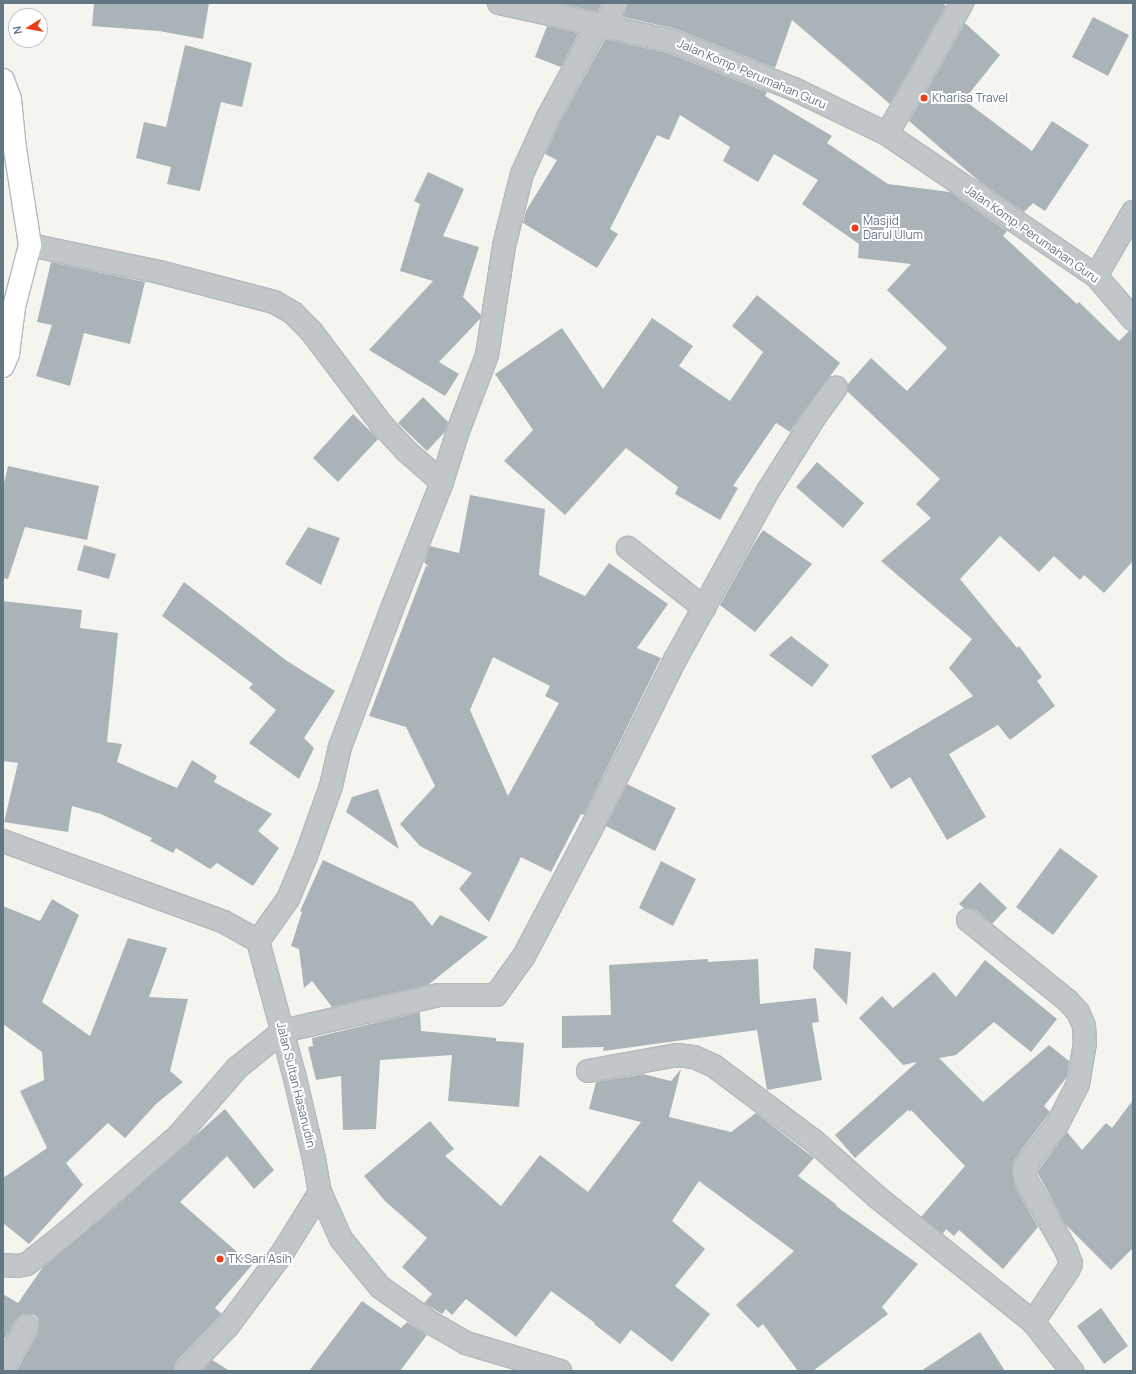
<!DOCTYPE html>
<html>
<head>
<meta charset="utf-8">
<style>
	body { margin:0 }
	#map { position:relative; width:1136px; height:1374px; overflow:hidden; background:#f5f5f0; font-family:Manrope,sans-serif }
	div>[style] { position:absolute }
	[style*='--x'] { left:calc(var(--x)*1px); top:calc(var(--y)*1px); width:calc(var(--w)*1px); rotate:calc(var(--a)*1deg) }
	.building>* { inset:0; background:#aab3b7 }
	.roads { filter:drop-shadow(1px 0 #b3b9bd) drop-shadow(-1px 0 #b3b9bd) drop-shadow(0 1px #b3b9bd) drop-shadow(0 -1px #b3b9bd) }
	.minor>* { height:22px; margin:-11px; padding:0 11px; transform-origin:11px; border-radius:11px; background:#c1c6c8 }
	.secondary>* { height:22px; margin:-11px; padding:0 11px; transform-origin:11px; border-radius:11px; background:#fff }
	.dots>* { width:11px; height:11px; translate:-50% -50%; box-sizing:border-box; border:2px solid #fff; border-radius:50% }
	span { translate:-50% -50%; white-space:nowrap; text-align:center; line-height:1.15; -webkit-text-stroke:4px #fff; paint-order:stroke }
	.street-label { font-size:12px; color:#627683 }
	.poi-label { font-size:12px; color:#627683 }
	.left { translate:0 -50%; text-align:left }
	.frame { position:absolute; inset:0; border:4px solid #627683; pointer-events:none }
	.north { position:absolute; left:8px; top:8px; width:40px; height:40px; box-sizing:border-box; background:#fff; border:1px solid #c0c8cd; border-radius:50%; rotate:259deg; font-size:11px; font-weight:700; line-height:16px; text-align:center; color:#627683 }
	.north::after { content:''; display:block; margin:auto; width:14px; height:18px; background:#eb3f1a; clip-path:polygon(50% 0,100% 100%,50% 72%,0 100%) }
</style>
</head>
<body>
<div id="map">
	<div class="building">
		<div style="clip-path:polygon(94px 3px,209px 3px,203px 39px,159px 31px,92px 26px)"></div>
		<div style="clip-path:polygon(557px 3px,602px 3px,598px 12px)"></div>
		<div style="clip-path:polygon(628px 3px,943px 3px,946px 6px,890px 104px,792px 20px,775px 68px,676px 29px,623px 17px)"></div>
		<div style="clip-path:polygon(1093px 17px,1129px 35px,1108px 76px,1072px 57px)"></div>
		<div style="clip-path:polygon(965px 23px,1000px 55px,964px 100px,1032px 151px,1052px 121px,1089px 145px,1045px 211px,1033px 203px,1024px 212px,980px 182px,909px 121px)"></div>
		<div style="clip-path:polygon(547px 26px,579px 33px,561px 67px,535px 57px)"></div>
		<div style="clip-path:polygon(605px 39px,668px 53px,767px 92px,765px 96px,832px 136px,827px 143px,888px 184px,950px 192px,1007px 231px,1003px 236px,1077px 304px,1079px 302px,1119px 341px,1129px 331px,1133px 331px,1133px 561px,1104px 593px,1084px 575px,1080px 580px,1054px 556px,1039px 572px,1000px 536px,960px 579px,1017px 648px,1019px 646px,1042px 677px,1037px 681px,1055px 706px,1010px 740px,998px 725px,949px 754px,986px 817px,947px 840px,910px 777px,891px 789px,871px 756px,973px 696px,949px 668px,972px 639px,881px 561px,931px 518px,916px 504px,940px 479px,847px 391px,848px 384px,871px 358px,907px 391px,947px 348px,887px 290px,911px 264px,858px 258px,859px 244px,802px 204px,818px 180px,774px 154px,758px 182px,723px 161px,730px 147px,680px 115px,669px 140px,657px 135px,610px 229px,618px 234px,597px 268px,523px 223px,526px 211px,557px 160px,545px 154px,559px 123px)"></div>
		<div style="clip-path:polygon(185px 45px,252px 63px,242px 107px,221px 102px,200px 191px,167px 184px,171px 167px,136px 158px,144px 122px,166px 127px)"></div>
		<div style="clip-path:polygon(428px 172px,464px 189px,443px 236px,479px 247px,463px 297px,481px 315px,480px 319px,439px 362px,459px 374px,445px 396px,369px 350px,433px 281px,400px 271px,420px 204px,414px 201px)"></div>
		<div style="clip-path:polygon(51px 262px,145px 282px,130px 344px,84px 333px,70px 386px,36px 376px,52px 325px,37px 322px)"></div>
		<div style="clip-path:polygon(757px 295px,840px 363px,806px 408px,790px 432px,776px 423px,733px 486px,738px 488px,720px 520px,675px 494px,678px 487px,626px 448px,565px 515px,504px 461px,533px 430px,495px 374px,562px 328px,603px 389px,652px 318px,693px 346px,679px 366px,730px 401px,763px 352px,732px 326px)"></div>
		<div style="clip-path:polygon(423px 397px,448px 422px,444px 433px,427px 451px,398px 423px)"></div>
		<div style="clip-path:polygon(353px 414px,378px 439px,338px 482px,313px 458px)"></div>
		<div style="clip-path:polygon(817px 462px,864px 503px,843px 528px,796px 487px)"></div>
		<div style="clip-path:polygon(8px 466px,99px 486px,87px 540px,25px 527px,8px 579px,3px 578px,3px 487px)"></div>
		<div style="clip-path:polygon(evenodd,470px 495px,545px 509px,539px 575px,585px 596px,609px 563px,668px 604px,637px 648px,661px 658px,584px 815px,581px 814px,551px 872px,521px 857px,489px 922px,459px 889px,472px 873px,420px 846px,400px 824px,435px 786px,406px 727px,369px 716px,426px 566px,429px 567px,424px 562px,430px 546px,459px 553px,470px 495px,493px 657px,550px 686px,545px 696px,559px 703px,508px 796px,470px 710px,493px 657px)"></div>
		<div style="clip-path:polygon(308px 527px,340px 538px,321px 585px,285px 564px)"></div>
		<div style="clip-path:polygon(763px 530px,812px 564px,755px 632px,720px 605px,753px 545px)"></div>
		<div style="clip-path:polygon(84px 545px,116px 554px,109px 579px,77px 570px)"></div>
		<div style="clip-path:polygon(184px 582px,287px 661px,335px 691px,304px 738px,314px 748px,299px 779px,249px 743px,276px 710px,249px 688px,253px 684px,162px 616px)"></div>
		<div style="clip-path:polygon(3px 601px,82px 610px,80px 628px,118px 633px,107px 742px,122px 744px,117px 762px,177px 788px,192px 760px,217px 776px,214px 782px,272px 814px,258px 831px,279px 848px,253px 886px,217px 863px,210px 869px,176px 848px,173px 853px,150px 841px,152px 838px,101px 814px,72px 806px,68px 832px,4px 822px,18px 763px,3px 761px)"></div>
		<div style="clip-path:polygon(791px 636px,829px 665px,812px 687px,769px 655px)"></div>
		<div style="clip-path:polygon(627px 784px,676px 808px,655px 851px,606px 826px)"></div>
		<div style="clip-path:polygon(378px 789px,399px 849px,346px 812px,352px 797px)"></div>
		<div style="clip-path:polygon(1060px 848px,1098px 876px,1053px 935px,1016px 907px)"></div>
		<div style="clip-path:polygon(323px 860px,413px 902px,432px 926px,440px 915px,488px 937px,428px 985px,332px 1007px,312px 981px,304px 988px,299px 949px,291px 946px,302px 912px,300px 911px)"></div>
		<div style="clip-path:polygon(661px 861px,696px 879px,673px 926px,639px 908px)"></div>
		<div style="clip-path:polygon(980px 882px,1007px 908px,992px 924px,976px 910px,970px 908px,964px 908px,959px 904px)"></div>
		<div style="clip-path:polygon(52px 899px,79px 915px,42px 1002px,90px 1036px,128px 938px,167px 948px,149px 997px,188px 999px,170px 1071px,183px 1082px,156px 1104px,125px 1138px,108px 1123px,66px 1163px,83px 1185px,29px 1244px,3px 1223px,3px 1178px,47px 1148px,20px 1091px,44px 1080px,42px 1052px,3px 1024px,3px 906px,40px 921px)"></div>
		<div style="clip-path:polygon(815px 948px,851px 952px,847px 1005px,813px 968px)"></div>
		<div style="clip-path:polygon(708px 959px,708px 962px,758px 959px,760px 1004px,816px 998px,819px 1022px,812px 1023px,822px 1080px,767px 1090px,757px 1030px,603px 1051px,604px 1047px,562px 1048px,562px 1016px,611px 1015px,609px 965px)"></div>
		<div style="clip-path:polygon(985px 960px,1057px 1019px,1031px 1052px,994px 1022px,956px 1055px,939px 1058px,983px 1102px,1049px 1045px,1069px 1061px,1067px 1077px,1044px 1106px,1050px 1112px,1046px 1118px,1019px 1153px,1013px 1164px,1012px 1172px,1015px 1186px,1038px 1227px,1003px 1269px,959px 1230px,954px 1236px,946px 1229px,943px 1234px,921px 1217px,965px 1166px,911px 1110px,910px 1112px,908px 1110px,855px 1158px,835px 1135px,917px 1062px,903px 1065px,859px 1018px,882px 996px,893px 1008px,934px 972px,956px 997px)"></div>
		<div style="clip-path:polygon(420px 1012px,421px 1031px,496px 1038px,496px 1041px,524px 1043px,519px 1107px,448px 1101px,452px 1055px,380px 1060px,376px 1129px,343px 1130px,341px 1076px,316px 1080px,308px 1047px,313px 1046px,312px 1038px)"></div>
		<div style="clip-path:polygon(681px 1069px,669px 1117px,731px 1132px,756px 1113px,814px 1158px,798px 1176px,837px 1205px,836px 1206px,918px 1264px,882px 1307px,888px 1314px,813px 1371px,798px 1371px,763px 1324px,758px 1328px,736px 1305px,794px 1251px,699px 1181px,672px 1221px,705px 1249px,675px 1286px,710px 1314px,672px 1362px,631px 1330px,620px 1344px,594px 1324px,595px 1323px,551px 1291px,516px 1337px,466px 1299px,452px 1315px,446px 1309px,442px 1314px,424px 1303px,432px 1294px,402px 1267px,427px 1238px,385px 1201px,364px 1176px,430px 1121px,454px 1149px,445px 1156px,501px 1206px,540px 1155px,588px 1192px,641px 1122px,589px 1109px,596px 1082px,643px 1074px,671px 1081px)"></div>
		<div style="clip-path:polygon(1133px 1100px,1133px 1248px,1111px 1270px,1065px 1224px,1037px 1172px,1067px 1132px,1082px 1150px,1106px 1123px,1112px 1128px)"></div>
		<div style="clip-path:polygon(225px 1109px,274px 1170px,254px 1189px,227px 1156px,180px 1202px,252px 1265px,215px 1308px,222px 1314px,218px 1318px,176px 1362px,173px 1371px,16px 1371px,38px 1332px,39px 1326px,38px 1319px,34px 1315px,27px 1314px,21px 1315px,16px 1320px,5px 1339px,3px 1337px,3px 1294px,18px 1303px,43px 1267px,107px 1214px)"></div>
		<div style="clip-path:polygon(362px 1301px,401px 1328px,407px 1322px,427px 1335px,400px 1371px,309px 1371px)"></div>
		<div style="clip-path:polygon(1101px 1308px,1128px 1346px,1104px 1364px,1077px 1326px)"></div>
		<div style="clip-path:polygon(980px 1332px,1005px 1371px,921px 1371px)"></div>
		<div style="clip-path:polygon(212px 1360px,230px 1371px,202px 1371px)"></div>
	</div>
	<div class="roads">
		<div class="minor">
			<div style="--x:499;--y:3;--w:177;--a:12.4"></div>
			<div style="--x:672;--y:41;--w:131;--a:21.5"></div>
			<div style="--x:794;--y:89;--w:103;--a:25.8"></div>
			<div style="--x:887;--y:134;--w:253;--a:34.2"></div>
			<div style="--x:1096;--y:276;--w:57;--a:49.3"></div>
			<div style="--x:605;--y:26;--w:25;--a:-64"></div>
			<div style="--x:887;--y:134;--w:151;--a:-60.2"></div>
			<div style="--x:30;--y:245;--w:132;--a:11.8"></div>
			<div style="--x:159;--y:272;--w:119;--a:14.6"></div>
			<div style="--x:274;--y:302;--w:22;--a:30"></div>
			<div style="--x:293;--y:313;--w:25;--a:45"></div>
			<div style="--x:311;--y:331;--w:118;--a:52.9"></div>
			<div style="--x:382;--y:425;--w:34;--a:47"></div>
			<div style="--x:405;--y:450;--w:49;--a:40.9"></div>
			<div style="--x:1096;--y:276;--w:74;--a:-60"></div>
			<div style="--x:628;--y:548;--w:97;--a:38.3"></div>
			<div style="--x:3;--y:841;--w:235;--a:20.1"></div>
			<div style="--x:224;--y:922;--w:39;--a:29"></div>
			<div style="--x:258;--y:941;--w:142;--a:74.9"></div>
			<div style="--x:295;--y:1078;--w:83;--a:76.8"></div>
			<div style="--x:314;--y:1159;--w:34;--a:80"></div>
			<div style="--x:320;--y:1192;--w:51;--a:65.9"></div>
			<div style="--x:341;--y:1239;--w:62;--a:50.9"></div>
			<div style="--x:380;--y:1287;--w:59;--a:35.3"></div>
			<div style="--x:428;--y:1321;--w:44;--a:30.1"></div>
			<div style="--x:466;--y:1343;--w:98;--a:16.6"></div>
			<div style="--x:968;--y:920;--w:129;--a:39"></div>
			<div style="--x:1068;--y:1001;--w:15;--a:48"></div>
			<div style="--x:1078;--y:1012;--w:15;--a:67"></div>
			<div style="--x:1084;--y:1026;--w:17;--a:87"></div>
			<div style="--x:1085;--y:1043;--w:42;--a:99.7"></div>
			<div style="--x:1078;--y:1084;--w:46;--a:117.1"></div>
			<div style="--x:1057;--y:1125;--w:46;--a:127.9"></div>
			<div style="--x:1029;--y:1161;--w:10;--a:119"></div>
			<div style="--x:1024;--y:1170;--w:10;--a:79"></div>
			<div style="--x:1026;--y:1180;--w:81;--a:60.3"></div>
			<div style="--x:1066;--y:1250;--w:15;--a:70"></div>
			<div style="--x:1071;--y:1264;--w:7;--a:117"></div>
			<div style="--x:1068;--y:1270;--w:63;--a:123.9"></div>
			<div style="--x:258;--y:941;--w:52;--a:-54.5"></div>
			<div style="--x:288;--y:899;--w:47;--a:-67.3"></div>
			<div style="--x:306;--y:856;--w:74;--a:-70.3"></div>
			<div style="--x:331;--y:786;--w:40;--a:-77"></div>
			<div style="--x:340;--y:747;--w:145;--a:-69.4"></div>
			<div style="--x:391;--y:611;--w:139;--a:-68.4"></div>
			<div style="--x:442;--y:482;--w:53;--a:-72.6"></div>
			<div style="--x:458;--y:431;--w:81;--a:-69.1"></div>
			<div style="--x:487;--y:355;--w:110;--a:-81.1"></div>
			<div style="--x:504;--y:246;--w:74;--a:-76"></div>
			<div style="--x:522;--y:174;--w:63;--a:-65.5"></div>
			<div style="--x:548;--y:117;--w:105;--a:-61.5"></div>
			<div style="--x:588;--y:1071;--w:90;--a:-10.2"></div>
			<div style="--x:677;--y:1055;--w:17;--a:7"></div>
			<div style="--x:694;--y:1057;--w:22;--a:24"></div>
			<div style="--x:714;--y:1066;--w:125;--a:36.9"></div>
			<div style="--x:814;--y:1141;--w:84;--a:41.6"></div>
			<div style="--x:877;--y:1197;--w:200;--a:38.7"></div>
			<div style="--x:1033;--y:1322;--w:63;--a:51.5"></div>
			<div style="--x:3;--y:1265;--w:14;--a:4"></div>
			<div style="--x:17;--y:1266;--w:10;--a:-11"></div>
			<div style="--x:27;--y:1264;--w:50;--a:-38.5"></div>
			<div style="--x:66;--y:1233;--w:150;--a:-40.9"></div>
			<div style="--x:179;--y:1135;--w:89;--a:-49.1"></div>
			<div style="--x:237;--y:1068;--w:59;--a:-38.8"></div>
			<div style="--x:283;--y:1031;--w:160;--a:-13"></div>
			<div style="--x:439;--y:995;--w:57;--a:0"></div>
			<div style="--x:496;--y:995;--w:48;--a:-54.3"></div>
			<div style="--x:524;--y:956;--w:141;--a:-62.2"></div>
			<div style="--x:590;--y:831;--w:191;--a:-63.6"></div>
			<div style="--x:675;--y:660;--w:193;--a:-61.2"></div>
			<div style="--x:768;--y:491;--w:90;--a:-57.7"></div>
			<div style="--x:816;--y:415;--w:34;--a:-54"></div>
			<div style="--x:3;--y:1368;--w:48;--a:-60.3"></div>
			<div style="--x:185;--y:1371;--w:62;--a:-46.3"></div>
			<div style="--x:228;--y:1326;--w:89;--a:-53.3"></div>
			<div style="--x:281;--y:1255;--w:74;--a:-58.2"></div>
		</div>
		<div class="secondary">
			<div style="--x:3;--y:80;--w:20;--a:70"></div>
			<div style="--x:10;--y:99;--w:50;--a:84.3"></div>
			<div style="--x:15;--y:149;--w:97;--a:81.1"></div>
			<div style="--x:30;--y:245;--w:64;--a:104.5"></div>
			<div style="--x:14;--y:307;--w:47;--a:97.3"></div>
			<div style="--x:8;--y:354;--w:13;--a:113"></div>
		</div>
	</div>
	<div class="dots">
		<div style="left:924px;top:98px;background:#eb3f1a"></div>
		<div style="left:855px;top:228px;background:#eb3f1a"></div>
		<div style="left:220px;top:1259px;background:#eb3f1a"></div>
	</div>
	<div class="street-label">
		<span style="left:752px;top:74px;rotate:23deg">Jalan Komp. Perumahan Guru</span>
		<span style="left:1032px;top:234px;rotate:35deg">Jalan Komp. Perumahan Guru</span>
		<span style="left:296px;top:1085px;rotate:76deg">Jalan Sultan Hasanudin</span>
	</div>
	<div class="poi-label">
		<span class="left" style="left:932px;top:98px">Kharisa Travel</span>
		<span class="left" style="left:863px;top:228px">Masjid<br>Darul Ulum</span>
		<span class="left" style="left:228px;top:1259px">TK Sari Asih</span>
	</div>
	<div class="frame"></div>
	<div class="north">N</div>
</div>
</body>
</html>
